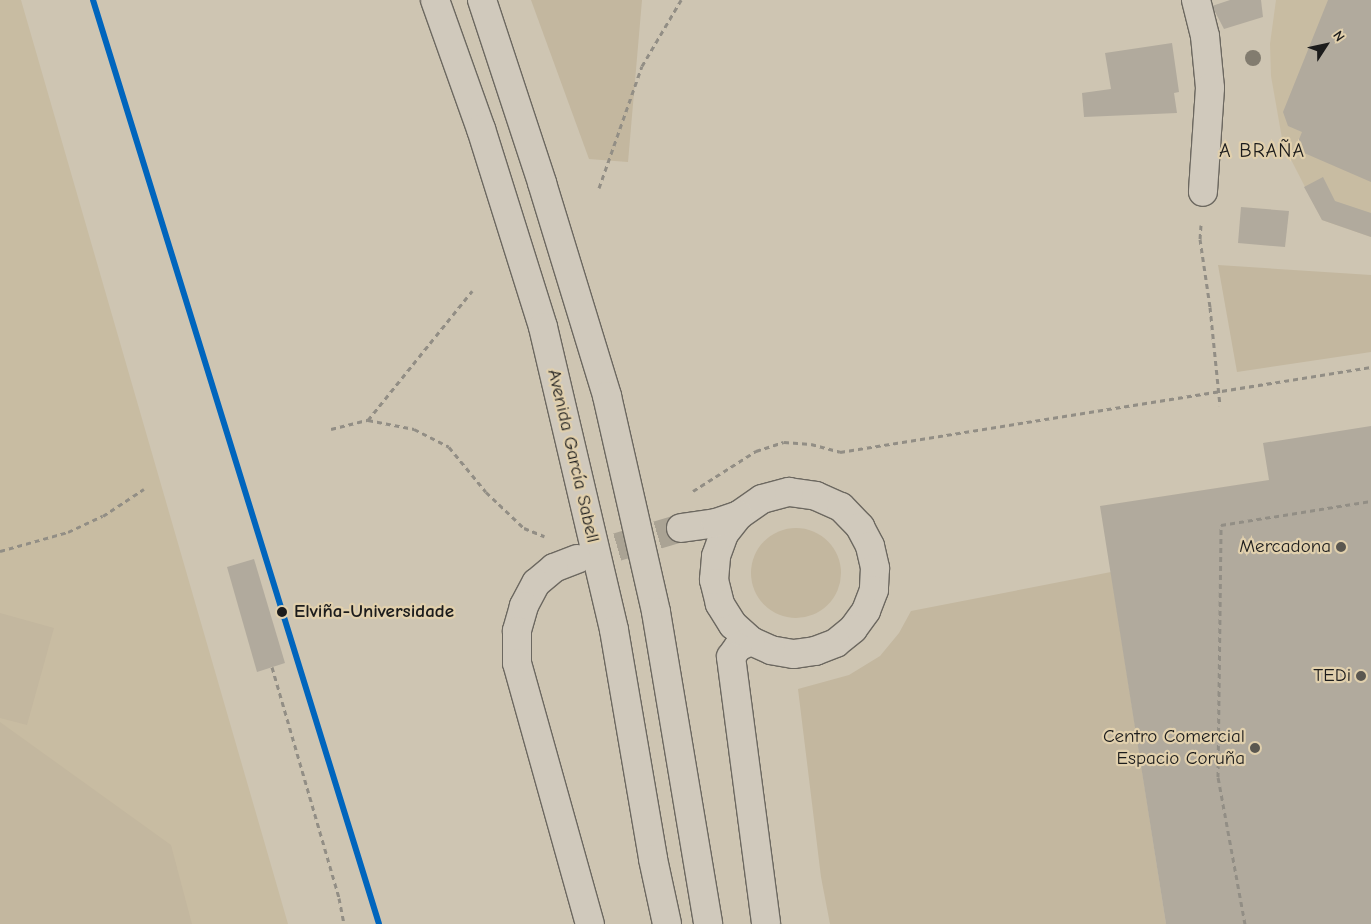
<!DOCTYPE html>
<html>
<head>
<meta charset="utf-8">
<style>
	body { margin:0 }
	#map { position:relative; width:1371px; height:924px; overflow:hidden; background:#cec5b2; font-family:"Comic Neue",sans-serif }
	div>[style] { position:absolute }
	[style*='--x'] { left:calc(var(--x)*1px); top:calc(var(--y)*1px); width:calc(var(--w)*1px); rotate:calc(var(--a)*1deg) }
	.built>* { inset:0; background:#c8bca2 }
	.green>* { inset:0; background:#c3b79f }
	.round { border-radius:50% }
	.building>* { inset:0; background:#b1aa9d }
	.primary-tunnel>* { height:28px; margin-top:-14px; transform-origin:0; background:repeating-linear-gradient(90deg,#aaa394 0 28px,transparent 0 42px) }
	.path>* { height:3px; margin-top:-1.5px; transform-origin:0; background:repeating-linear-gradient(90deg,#928e85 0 5px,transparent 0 9px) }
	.roads { filter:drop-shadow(1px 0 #6c6860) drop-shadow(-1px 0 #6c6860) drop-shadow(0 1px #6c6860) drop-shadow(0 -1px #6c6860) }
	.minor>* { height:28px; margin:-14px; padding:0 14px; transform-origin:14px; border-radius:14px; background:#d0c9bc }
	.primary>* { height:28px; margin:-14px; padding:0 14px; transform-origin:14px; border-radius:14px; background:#d0c9bc }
	.rail-1>* { height:6px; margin:-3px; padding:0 3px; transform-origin:3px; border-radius:3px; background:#0065bd }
	.trees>* { width:16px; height:16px; margin:-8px; border-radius:50%; background:#827c6f }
	.dots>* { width:14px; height:14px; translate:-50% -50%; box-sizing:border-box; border:2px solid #e1d0ad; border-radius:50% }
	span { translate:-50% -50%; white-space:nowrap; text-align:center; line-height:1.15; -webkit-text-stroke:4.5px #e1d0ad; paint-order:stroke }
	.street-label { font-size:19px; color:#1c1c1c }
	.poi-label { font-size:19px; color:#1c1c1c }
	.right { translate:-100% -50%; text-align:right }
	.stop-label { font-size:19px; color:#1c1c1c; font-weight:700 }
	.left { translate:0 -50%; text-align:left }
	.neighbourhood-label { font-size:20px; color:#1c1c1c; letter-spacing:1px }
	.north { position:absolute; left:1301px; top:20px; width:50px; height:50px; -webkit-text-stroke:4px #e1d0ad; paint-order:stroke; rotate:55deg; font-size:14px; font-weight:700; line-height:20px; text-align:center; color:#1c1c1c }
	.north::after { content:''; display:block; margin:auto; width:18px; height:22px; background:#1c1c1c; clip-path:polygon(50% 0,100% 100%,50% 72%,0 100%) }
</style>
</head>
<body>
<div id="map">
	<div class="built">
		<div style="clip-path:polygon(0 0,21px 0,288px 924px,0 924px)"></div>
		<div style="clip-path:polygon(1276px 0,1371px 0,1371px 237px,1322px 220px,1283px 144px,1271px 76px,1270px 44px)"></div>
	</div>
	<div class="green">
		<div style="clip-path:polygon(531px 0,642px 0,628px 162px,589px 159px)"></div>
		<div style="clip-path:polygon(1218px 265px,1371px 275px,1371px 352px,1237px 372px)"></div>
		<div class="round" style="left:751px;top:528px;width:90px;height:90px"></div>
		<div style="clip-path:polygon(1111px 572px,1166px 924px,830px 924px,821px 877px,798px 689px,849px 675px,880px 656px,899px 633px,911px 611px)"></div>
		<div style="clip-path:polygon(0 613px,54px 628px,27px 725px,0 718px)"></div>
		<div style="clip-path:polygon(0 722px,171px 845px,192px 924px,0 924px)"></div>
	</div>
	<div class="building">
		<div style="clip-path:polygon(1230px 0,1261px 0,1263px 17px,1224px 29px,1212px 6px)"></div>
		<div style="clip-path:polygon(1328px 0,1371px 0,1371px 182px,1295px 149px,1302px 132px,1288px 126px,1283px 112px)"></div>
		<div style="clip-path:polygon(1172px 43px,1179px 92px,1174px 93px,1177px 113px,1084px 117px,1082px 93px,1111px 89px,1105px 53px)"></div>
		<div style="clip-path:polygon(1323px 177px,1335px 201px,1371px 213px,1371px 237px,1322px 220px,1304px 187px)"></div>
		<div style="clip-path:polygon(1241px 207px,1289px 211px,1285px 247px,1238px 243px)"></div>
		<div style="clip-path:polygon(1371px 426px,1371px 924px,1166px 924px,1100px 506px,1269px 480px,1263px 443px)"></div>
		<div style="clip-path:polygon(254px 559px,285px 663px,257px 672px,227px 567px)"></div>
	</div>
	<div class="primary-tunnel">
		<div style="--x:577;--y:559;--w:109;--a:-16.6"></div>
	</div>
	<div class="path">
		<div style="--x:599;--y:188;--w:129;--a:-70.6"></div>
		<div style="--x:642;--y:66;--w:77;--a:-59.4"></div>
		<div style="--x:1201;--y:225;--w:14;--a:94"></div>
		<div style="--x:1200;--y:239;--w:69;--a:81.6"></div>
		<div style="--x:1210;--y:307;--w:99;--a:84.2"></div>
		<div style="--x:368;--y:420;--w:166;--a:-51.1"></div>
		<div style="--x:331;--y:429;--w:38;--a:-14"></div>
		<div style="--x:368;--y:420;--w:47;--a:11.1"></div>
		<div style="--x:414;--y:429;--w:39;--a:27"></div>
		<div style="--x:449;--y:447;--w:58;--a:50.6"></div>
		<div style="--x:486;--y:492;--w:52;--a:43.5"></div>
		<div style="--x:524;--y:528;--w:22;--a:22"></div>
		<div style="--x:693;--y:491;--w:75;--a:-32.4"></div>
		<div style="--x:756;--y:451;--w:29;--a:-18"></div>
		<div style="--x:784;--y:442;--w:27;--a:4"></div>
		<div style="--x:811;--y:444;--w:30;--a:15"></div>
		<div style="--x:840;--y:452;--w:538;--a:-9.09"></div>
		<div style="--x:0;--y:551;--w:71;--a:-15.6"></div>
		<div style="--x:68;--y:532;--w:38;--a:-25"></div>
		<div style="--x:103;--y:516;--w:49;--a:-33.4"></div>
		<div style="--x:272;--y:667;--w:241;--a:73.8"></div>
		<div style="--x:339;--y:898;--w:26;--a:79"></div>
		<div style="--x:1245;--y:924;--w:149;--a:-100.4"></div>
		<div style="--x:1218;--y:777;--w:252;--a:-89.3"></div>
		<div style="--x:1221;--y:525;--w:152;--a:-9.1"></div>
	</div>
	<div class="roads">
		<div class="minor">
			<div style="--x:1196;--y:0;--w:37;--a:76"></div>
			<div style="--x:1205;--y:36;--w:52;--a:84.5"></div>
			<div style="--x:1210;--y:88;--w:104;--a:93.9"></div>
			<div style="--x:751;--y:641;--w:24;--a:-138"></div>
			<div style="--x:733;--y:625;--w:25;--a:-122"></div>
			<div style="--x:720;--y:604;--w:25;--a:-104"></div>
			<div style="--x:714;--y:580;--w:24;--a:-85"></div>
			<div style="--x:716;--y:556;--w:23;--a:-70"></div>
			<div style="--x:724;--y:534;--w:24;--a:-52"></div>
			<div style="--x:739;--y:515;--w:28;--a:-35"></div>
			<div style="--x:762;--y:499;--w:28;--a:-15"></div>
			<div style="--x:789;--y:492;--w:27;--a:8"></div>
			<div style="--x:816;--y:496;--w:27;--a:24"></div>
			<div style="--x:841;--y:507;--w:28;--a:46"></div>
			<div style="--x:860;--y:527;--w:21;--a:62"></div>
			<div style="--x:870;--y:546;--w:23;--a:77"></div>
			<div style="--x:875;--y:568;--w:22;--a:93"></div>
			<div style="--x:874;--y:590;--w:22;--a:111"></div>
			<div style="--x:866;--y:611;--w:22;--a:126"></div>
			<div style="--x:853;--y:629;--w:22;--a:141"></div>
			<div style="--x:836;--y:643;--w:22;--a:159"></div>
			<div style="--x:815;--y:651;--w:22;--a:172"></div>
			<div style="--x:793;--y:654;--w:22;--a:-170"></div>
			<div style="--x:771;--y:650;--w:22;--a:-156"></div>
			<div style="--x:751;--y:641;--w:14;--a:155"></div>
			<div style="--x:738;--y:647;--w:12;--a:125"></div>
			<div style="--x:731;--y:657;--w:269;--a:82.5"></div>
		</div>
		<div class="primary">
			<div style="--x:435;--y:0;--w:137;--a:70.4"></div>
			<div style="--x:481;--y:129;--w:207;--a:72.6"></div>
			<div style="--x:543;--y:327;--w:311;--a:76.8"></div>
			<div style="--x:614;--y:630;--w:232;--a:80.3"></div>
			<div style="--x:653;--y:859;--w:66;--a:77.8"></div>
			<div style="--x:482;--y:0;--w:193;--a:71.8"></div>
			<div style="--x:542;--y:183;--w:223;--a:73"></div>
			<div style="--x:607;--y:396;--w:221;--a:77.2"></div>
			<div style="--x:656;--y:612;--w:316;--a:80.5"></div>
			<div style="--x:681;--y:528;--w:35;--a:-8"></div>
			<div style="--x:716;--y:523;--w:24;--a:-19"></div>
			<div style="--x:577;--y:559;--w:25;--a:159"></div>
			<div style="--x:554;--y:568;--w:23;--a:140"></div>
			<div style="--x:536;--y:583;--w:26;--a:118"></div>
			<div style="--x:524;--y:606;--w:26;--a:106"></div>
			<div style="--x:517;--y:631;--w:32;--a:90"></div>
			<div style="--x:517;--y:663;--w:271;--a:74.4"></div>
		</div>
	</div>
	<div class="rail-1">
		<div style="--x:93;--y:0;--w:967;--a:72.8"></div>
	</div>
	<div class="trees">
		<div style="left:1253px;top:58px"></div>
	</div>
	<div class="dots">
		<div style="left:1341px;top:547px;background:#5a5750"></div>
		<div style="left:282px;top:612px;background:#1c1c1c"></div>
		<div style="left:1361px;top:676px;background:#5a5750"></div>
		<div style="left:1255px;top:748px;background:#5a5750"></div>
	</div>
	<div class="street-label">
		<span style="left:573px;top:456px;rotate:77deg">Avenida García Sabell</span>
	</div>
	<div class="poi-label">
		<span class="right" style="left:1331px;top:547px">Mercadona</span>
		<span class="right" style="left:1351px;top:676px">TEDi</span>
		<span class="right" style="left:1245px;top:748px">Centro Comercial<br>Espacio Coruña</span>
	</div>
	<div class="stop-label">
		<span class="left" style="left:294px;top:612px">Elviña-Universidade</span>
	</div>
	<div class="neighbourhood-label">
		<span style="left:1262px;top:150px">A BRAÑA</span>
	</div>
	<div class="north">N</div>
</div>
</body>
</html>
